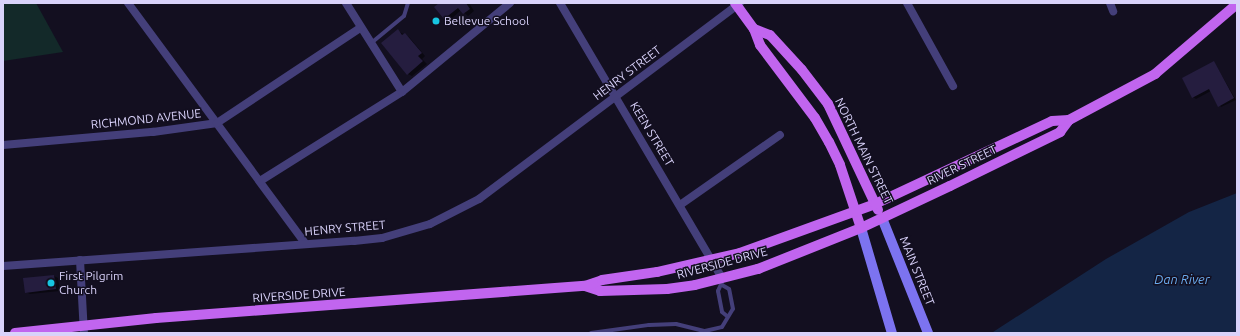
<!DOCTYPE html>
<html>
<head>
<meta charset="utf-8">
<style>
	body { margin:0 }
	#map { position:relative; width:1240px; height:336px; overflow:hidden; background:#130f20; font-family:Ubuntu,sans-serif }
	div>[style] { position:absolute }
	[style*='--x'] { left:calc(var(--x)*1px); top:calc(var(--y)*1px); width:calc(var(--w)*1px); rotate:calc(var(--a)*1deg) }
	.green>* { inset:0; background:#132929 }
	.water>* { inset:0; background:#142545 }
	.shadow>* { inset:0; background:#0007 }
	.building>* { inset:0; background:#251d3f }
	.lane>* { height:4px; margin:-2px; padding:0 2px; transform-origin:2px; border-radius:2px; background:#443f7a }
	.street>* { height:8px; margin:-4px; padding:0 4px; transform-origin:4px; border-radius:4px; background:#443f7a }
	.secondary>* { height:10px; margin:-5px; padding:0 5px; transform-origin:5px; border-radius:5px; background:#7c73f0 }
	.primary>* { height:10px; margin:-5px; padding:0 5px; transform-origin:5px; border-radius:5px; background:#c165ef }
	.dots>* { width:11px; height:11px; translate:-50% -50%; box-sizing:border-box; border:2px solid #130f20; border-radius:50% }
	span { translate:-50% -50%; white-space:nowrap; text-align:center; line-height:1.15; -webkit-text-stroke:3px #130f20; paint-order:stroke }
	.poi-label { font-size:12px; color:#d9d2fa }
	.left { translate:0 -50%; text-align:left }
	.street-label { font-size:12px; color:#d9d2fa }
	.water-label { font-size:13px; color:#6badf0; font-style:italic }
	.frame { position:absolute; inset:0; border:4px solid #d9d2fa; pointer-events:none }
</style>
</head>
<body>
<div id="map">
	<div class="green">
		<div style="clip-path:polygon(3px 3px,36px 3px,63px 52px,3px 61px)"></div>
	</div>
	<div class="water">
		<div style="clip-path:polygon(1237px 193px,1237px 333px,977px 333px,993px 332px,1106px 259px,1189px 212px)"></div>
	</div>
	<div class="shadow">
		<div style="clip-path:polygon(440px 3px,469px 3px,474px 11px,468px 16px,461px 10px,449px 21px,445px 18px)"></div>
		<div style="clip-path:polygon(398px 31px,409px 37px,425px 56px,422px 59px,427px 64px,412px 76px,408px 74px)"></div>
		<div style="clip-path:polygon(1214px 62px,1236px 100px,1221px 107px,1211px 91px,1196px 99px,1193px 97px,1183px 78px)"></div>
		<div style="clip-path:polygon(54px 276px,58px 278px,60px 291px,30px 294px,26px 292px)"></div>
	</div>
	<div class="building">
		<div style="clip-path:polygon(439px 3px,466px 3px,470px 9px,463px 14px,458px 8px,444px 19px,434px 7px)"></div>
		<div style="clip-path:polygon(398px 29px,402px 35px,405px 33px,422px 53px,418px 56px,423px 61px,407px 75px,381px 43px)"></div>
		<div style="clip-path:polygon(1214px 61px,1234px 98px,1218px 107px,1209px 89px,1192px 98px,1182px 78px)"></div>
		<div style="clip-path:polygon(54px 275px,56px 289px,25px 293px,23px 278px)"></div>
	</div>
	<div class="lane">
		<div style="--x:370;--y:44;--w:44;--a:-39.5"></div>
		<div style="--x:404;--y:16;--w:14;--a:-73"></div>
		<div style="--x:722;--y:282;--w:10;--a:114"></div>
		<div style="--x:718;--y:291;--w:21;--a:79"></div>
		<div style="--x:722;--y:312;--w:6;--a:39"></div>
		<div style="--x:591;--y:333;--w:59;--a:-7.9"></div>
		<div style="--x:649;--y:325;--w:27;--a:-2"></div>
		<div style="--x:676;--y:324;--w:30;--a:14"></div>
		<div style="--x:705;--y:331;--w:17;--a:-13"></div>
		<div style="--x:722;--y:327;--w:21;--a:-59"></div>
		<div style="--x:733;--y:309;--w:20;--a:-101"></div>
		<div style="--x:729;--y:289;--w:8;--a:-150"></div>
	</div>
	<div class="street">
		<div style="--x:128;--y:3;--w:298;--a:53.6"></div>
		<div style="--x:346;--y:3;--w:105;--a:57.8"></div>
		<div style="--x:560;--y:3;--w:319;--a:59.5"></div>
		<div style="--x:907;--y:3;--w:95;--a:61"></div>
		<div style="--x:1110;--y:3;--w:9;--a:69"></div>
		<div style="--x:3;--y:145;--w:151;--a:-5"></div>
		<div style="--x:153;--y:132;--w:65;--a:-8"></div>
		<div style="--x:217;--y:123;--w:172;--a:-33.6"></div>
		<div style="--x:260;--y:181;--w:168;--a:-32.1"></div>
		<div style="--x:402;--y:92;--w:140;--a:-39.5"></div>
		<div style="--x:680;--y:205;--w:122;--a:-35"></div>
		<div style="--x:80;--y:260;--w:73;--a:86.9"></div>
		<div style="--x:3;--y:266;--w:352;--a:-4.1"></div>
		<div style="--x:354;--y:241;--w:28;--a:-6"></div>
		<div style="--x:382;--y:238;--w:50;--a:-16.3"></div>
		<div style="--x:430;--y:224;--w:55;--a:-27"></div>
		<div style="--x:479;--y:199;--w:326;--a:-36.9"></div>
	</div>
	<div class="secondary">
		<div style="--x:882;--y:218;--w:124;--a:68.2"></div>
		<div style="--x:861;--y:228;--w:109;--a:73.6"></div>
	</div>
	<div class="primary">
		<div style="--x:735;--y:3;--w:32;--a:54"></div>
		<div style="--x:754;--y:29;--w:17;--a:69"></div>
		<div style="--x:760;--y:45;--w:91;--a:53"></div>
		<div style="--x:815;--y:118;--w:28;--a:60"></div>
		<div style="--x:829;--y:142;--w:25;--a:64"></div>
		<div style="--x:840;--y:165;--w:66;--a:71.6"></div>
		<div style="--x:754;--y:29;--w:17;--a:21"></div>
		<div style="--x:770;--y:35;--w:47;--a:47.6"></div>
		<div style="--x:802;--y:70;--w:43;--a:52.6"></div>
		<div style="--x:828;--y:104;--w:117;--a:64.7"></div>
		<div style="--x:585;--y:286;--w:16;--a:18"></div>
		<div style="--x:600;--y:291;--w:67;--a:-1.7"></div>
		<div style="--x:667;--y:289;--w:28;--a:-8"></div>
		<div style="--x:695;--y:285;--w:65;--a:-14.3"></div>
		<div style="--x:758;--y:269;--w:111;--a:-21.7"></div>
		<div style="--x:861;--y:228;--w:98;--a:-25.3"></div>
		<div style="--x:950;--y:186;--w:123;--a:-26.1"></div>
		<div style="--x:1060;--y:132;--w:15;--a:-53"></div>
		<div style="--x:15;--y:333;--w:142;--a:-6.1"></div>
		<div style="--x:156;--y:318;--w:430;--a:-4.3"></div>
		<div style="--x:585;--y:286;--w:18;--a:-19"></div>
		<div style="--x:602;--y:280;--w:56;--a:-8.3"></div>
		<div style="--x:657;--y:272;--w:85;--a:-12.9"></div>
		<div style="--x:740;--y:253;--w:144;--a:-19.9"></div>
		<div style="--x:875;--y:204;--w:195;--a:-25.1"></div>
		<div style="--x:1052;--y:121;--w:17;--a:-3"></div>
		<div style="--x:1069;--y:120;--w:98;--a:-28.1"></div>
		<div style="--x:1155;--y:74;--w:108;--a:-40.5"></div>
	</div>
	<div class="dots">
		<div style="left:436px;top:21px;background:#17c5e1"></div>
		<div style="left:51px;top:283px;background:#17c5e1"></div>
	</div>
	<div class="poi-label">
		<span class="left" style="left:444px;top:21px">Bellevue School</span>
		<span class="left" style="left:59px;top:283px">First Pilgrim<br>Church</span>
	</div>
	<div class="street-label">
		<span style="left:627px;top:73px;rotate:-37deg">HENRY STREET</span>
		<span style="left:146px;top:119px;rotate:-6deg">RICHMOND AVENUE</span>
		<span style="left:652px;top:134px;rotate:59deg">KEEN STREET</span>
		<span style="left:864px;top:151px;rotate:64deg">NORTH MAIN STREET</span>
		<span style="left:962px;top:165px;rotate:-26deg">RIVER STREET</span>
		<span style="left:345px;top:228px;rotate:-5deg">HENRY STREET</span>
		<span style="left:722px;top:263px;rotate:-15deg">RIVERSIDE DRIVE</span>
		<span style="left:917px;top:271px;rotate:68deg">MAIN STREET</span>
		<span style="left:299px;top:295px;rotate:-4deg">RIVERSIDE DRIVE</span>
	</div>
	<div class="water-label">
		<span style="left:1182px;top:279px">Dan River</span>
	</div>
	<div class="frame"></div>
</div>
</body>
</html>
